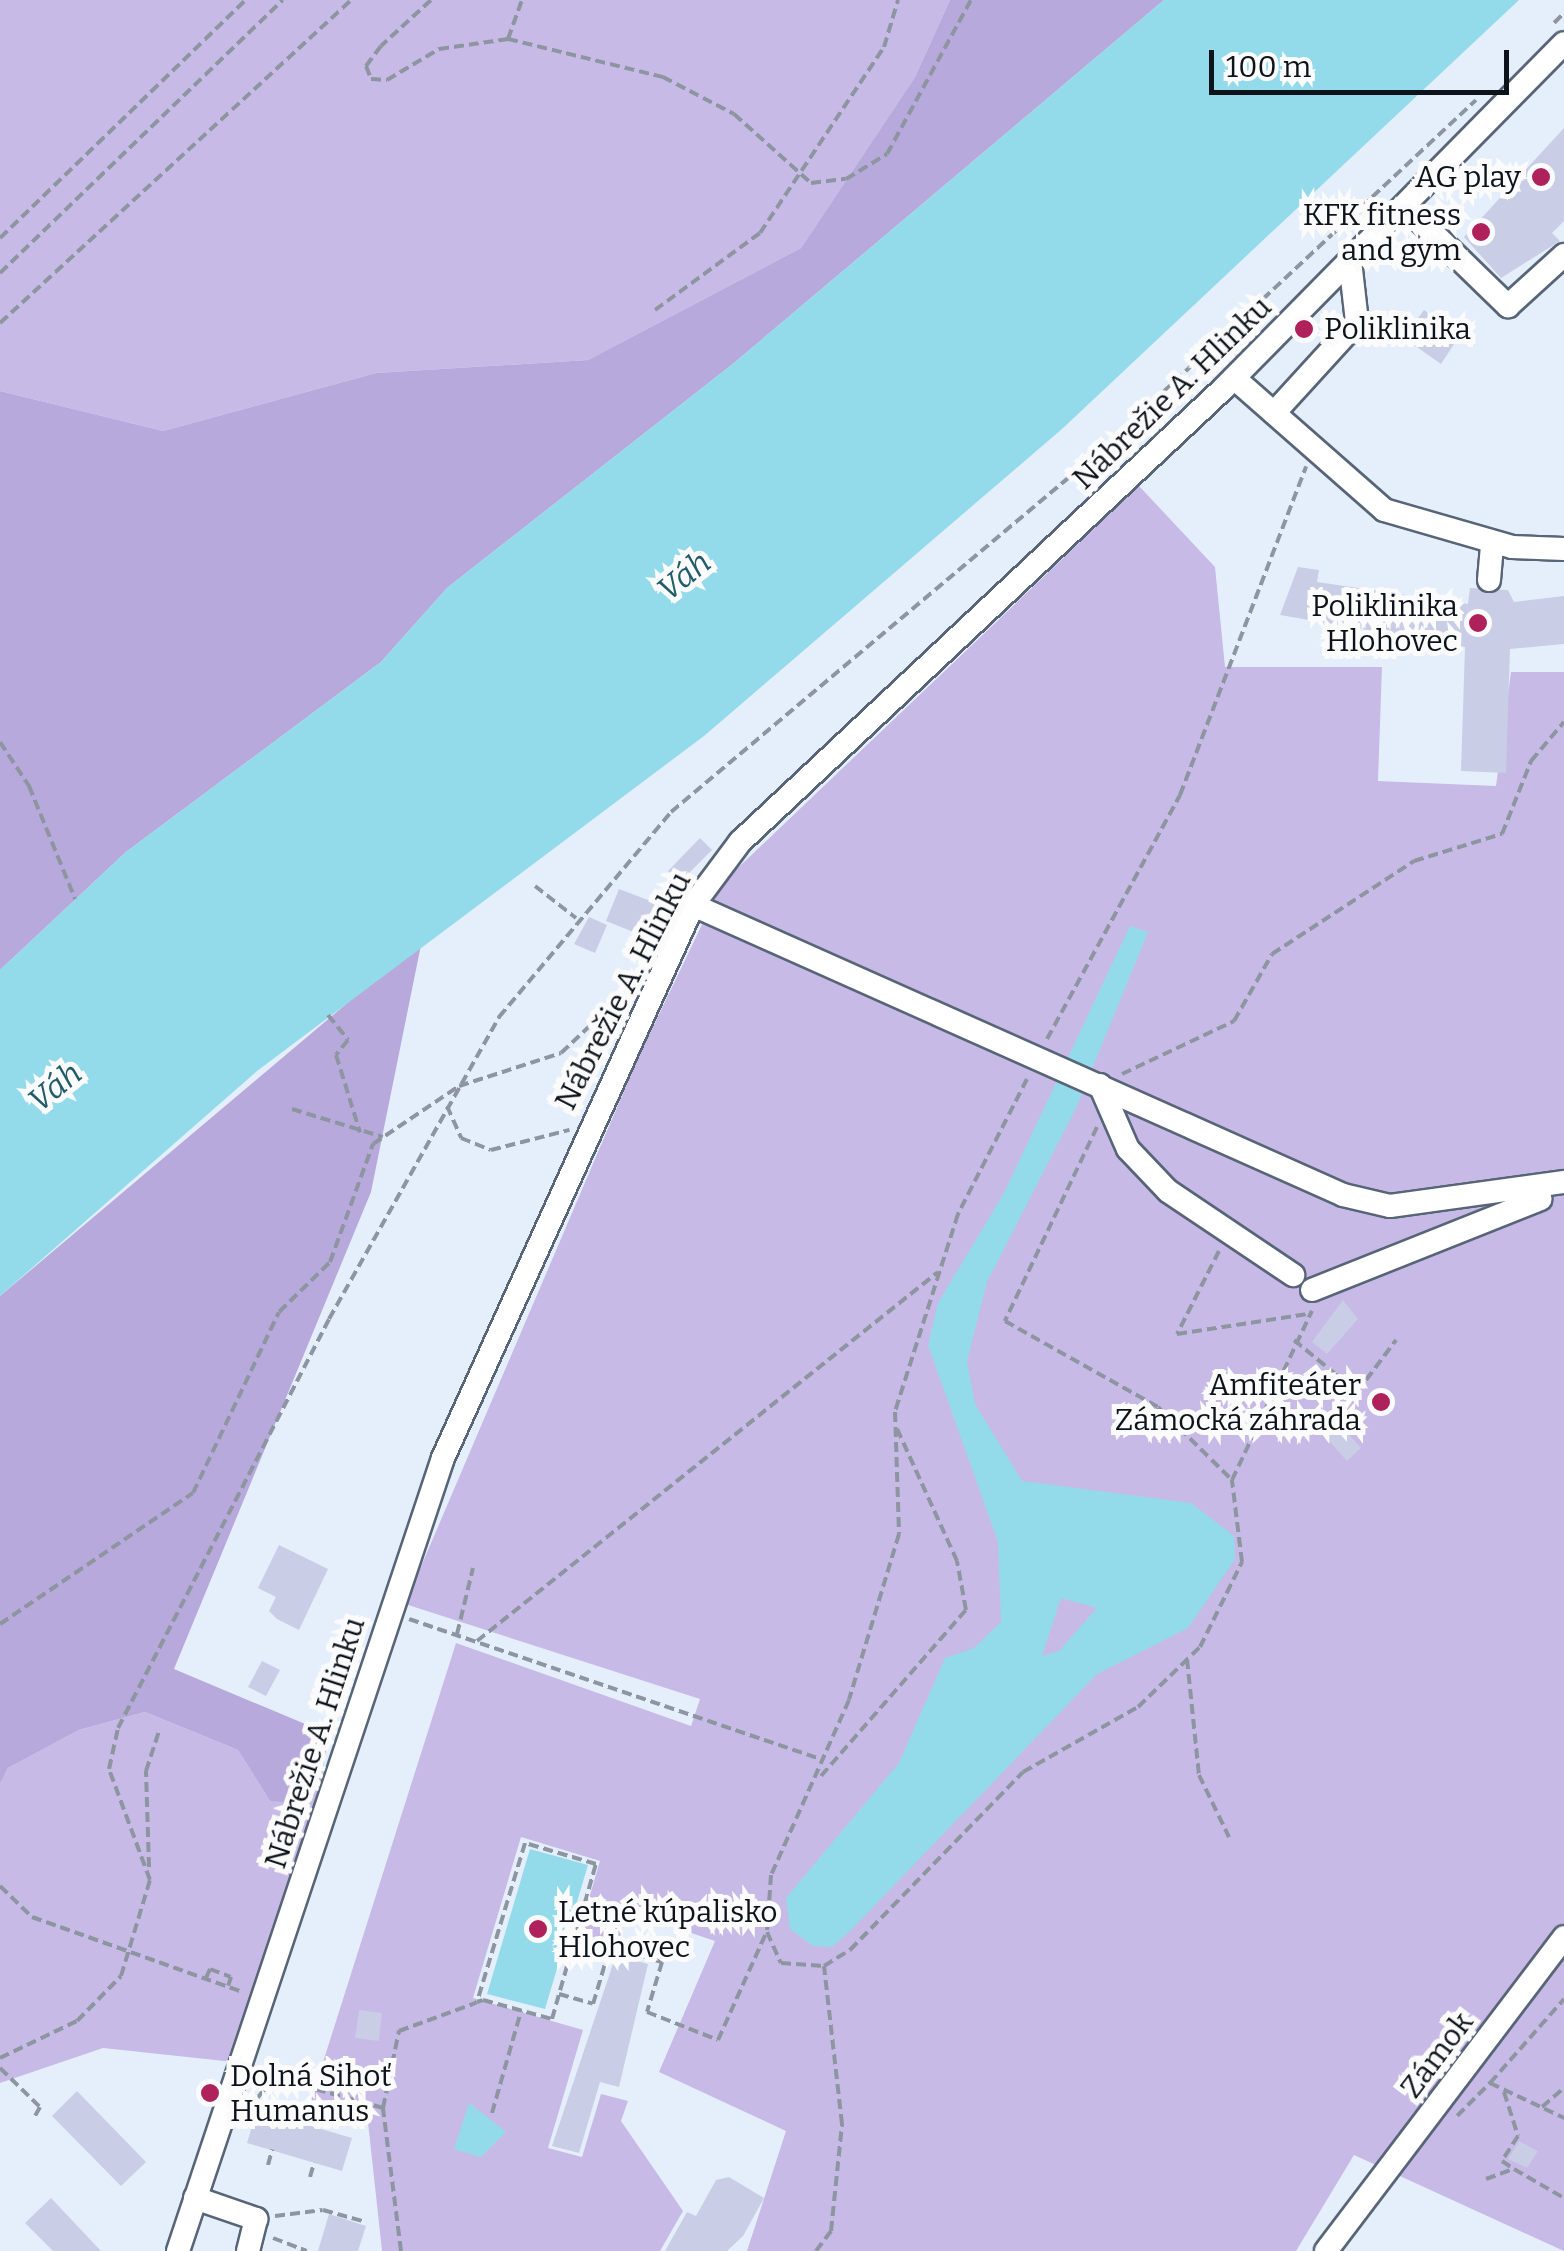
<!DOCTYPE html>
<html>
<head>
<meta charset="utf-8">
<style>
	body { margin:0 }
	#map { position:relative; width:1564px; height:2251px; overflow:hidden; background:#e5effc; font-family:Bitter,serif }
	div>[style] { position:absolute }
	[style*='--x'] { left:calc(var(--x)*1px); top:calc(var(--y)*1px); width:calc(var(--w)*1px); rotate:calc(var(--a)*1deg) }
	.green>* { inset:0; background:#c7bae7 }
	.forest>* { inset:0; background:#b8a9dc }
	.water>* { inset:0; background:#93dbea }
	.building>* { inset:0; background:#c9cde6 }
	.path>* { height:4px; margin-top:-2px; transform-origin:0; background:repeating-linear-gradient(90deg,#8d95a0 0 10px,transparent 0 15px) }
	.roads { filter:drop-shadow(2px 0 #576577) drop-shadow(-2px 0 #576577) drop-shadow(0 2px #576577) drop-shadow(0 -2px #576577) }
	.minor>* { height:22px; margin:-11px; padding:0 11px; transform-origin:11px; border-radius:11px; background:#fff }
	.dots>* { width:28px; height:28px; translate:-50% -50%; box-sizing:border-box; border:5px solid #fbfbfb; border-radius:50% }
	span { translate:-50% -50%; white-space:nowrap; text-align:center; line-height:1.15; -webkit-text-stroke:10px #fbfbfb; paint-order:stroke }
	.poi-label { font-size:30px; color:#0d131a }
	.right { translate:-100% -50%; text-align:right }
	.left { translate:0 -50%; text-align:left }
	.street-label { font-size:30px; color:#0d131a }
	.water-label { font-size:32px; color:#215c68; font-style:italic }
	.scale { position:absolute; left:1209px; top:50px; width:300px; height:45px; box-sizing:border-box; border:5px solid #0d131a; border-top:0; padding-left:12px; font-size:30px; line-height:35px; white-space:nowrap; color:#0d131a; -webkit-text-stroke:8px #fbfbfb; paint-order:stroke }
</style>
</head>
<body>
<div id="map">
	<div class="green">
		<div style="clip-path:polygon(0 0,950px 0,915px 77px,801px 248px,588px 360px,376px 373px,163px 431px,0 391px)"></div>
		<div style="clip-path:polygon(1139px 486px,1215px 567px,1225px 667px,1382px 667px,1378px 781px,1496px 786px,1511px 672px,1564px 672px,1564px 2251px,1354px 2155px,1296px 2251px,747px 2251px,786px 2131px,659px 2072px,715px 1941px,629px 1912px,616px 1947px,578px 1936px,600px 1861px,521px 1837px,473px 1998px,583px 2030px,548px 2148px,582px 2157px,601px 2094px,628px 2101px,621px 2121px,683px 2211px,660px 2251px,382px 2251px,367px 2113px,311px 2100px,456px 1643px,691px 1726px,700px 1699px,405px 1604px,639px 1056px,722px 883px)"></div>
		<div style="clip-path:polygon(145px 1712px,238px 1750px,270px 1801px,311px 1795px,321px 1782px,234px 2062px,103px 2048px,0 2083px,0 1784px,8px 1768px,79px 1730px)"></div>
	</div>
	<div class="forest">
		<div style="clip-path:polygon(950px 0,1164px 0,734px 363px,447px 588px,381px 662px,126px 852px,0 970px,0 391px,163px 431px,376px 373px,588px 360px,801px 248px,915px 77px)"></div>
		<div style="clip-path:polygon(422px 940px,371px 1192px,174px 1669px,329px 1734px,321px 1782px,298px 1803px,270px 1801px,238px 1750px,145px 1712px,79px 1730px,8px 1768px,0 1784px,0 1296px)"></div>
	</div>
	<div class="water">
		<div style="clip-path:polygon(1164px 0,1519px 0,1062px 429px,704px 736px,257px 1071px,0 1296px,0 970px,126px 852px,381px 662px,447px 588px,734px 363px)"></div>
		<div style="clip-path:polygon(evenodd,1130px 926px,1148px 932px,1076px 1108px,987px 1282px,967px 1361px,975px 1404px,1022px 1481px,1191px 1503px,1234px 1536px,1235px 1559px,1188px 1628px,1097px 1674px,851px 1930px,832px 1947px,813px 1946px,790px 1929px,786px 1898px,899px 1763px,945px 1658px,974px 1648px,1001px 1622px,998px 1542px,928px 1345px,938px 1303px,1004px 1193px,1130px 926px,1061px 1598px,1097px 1608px,1059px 1651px,1042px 1656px,1061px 1598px)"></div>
		<div style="clip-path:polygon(530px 1849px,588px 1865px,545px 2009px,487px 1994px)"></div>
		<div style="clip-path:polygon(469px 2103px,506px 2132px,481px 2157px,454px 2149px)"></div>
	</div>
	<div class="building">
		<div style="clip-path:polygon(1564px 128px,1564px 221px,1552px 233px,1560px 241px,1501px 278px,1464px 237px)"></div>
		<div style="clip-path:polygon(1424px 310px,1460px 335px,1441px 364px,1404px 338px)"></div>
		<div style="clip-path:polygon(1298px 567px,1319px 570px,1317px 582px,1468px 604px,1470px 588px,1508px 590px,1514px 602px,1564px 596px,1564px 644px,1510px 649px,1506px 773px,1461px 771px,1465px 647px,1280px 615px)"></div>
		<div style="clip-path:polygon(700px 838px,712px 850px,680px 882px,668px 871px)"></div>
		<div style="clip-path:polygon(619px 889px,664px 906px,651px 939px,606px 921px)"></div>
		<div style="clip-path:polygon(589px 917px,607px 925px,595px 953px,574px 944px)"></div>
		<div style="clip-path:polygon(1343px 1300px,1358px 1319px,1327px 1354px,1312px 1342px)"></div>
		<div style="clip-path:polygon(1336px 1420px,1361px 1448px,1347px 1461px,1322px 1433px)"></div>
		<div style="clip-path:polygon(279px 1545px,328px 1569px,299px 1630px,277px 1619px,269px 1611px,276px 1597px,258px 1588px)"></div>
		<div style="clip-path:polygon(262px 1661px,280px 1670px,266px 1696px,248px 1687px)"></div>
		<div style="clip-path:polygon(616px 1955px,648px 1964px,619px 2087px,600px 2082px,579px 2153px,552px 2146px)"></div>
		<div style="clip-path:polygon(359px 2010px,382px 2013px,379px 2041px,355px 2038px)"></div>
		<div style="clip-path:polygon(77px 2091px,146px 2162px,121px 2186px,52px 2116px)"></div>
		<div style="clip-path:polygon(257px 2110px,352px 2138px,342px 2171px,247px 2143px)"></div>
		<div style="clip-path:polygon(1519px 2141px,1538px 2151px,1527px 2168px,1508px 2159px)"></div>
		<div style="clip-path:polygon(729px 2177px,764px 2198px,743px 2236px,727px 2251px,665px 2251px,687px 2212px,696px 2216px,716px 2180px)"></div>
		<div style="clip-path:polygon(51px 2198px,101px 2251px,53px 2251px,25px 2223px)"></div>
		<div style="clip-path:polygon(329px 2214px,366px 2226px,358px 2251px,318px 2251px)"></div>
	</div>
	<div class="path">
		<div style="--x:431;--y:0;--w:68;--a:137.4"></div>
		<div style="--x:381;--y:46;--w:25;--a:127"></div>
		<div style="--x:366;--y:66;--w:14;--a:69"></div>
		<div style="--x:371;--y:79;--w:16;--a:4"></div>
		<div style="--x:387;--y:80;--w:61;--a:-30.8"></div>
		<div style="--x:439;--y:49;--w:70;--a:-8.2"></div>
		<div style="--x:508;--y:39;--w:41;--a:-70.3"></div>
		<div style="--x:1554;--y:23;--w:14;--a:-45"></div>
		<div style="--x:508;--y:39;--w:160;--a:13.8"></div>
		<div style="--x:663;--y:77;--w:80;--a:27.5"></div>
		<div style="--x:734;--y:114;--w:103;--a:41.9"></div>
		<div style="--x:811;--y:183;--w:35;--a:-7"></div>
		<div style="--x:846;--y:179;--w:48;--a:-31.4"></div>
		<div style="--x:887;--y:154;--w:175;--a:-61.4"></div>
		<div style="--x:0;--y:238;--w:342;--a:-44.1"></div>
		<div style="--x:0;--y:273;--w:393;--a:-44"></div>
		<div style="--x:655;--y:310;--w:130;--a:-36.3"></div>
		<div style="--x:760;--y:233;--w:224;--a:-56.3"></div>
		<div style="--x:884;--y:47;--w:49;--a:-73.4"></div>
		<div style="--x:0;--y:323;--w:477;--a:-42.6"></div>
		<div style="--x:0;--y:742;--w:53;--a:56.6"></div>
		<div style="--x:29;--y:786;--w:122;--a:67.8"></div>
		<div style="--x:535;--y:886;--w:52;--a:38"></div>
		<div style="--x:328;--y:1015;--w:32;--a:51"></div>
		<div style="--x:348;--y:1040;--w:19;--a:129"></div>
		<div style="--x:336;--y:1055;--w:81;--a:72.7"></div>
		<div style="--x:1047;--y:1039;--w:278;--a:-61.4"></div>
		<div style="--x:1180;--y:795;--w:352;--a:-69"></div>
		<div style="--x:1122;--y:1074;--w:124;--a:-25.3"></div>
		<div style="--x:1234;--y:1021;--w:77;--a:-60.4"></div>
		<div style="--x:1272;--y:954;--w:170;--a:-33.2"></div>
		<div style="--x:1414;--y:861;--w:92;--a:-17.1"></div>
		<div style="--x:1502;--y:834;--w:79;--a:-68.3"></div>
		<div style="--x:1531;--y:761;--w:51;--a:-49.8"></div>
		<div style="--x:1027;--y:1079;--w:152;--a:117.1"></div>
		<div style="--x:958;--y:1214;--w:208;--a:107.7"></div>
		<div style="--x:895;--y:1412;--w:122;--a:88.1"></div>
		<div style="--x:899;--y:1534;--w:173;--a:106.8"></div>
		<div style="--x:849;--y:1700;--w:192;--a:114"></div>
		<div style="--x:771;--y:1875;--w:57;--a:94"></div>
		<div style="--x:767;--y:1932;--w:34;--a:66"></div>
		<div style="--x:781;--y:1963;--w:43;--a:4"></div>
		<div style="--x:824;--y:1966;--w:31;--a:-32"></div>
		<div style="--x:850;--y:1950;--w:248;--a:-45.8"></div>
		<div style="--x:1023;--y:1772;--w:132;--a:-29.5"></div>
		<div style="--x:1138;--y:1707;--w:86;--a:-44.1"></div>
		<div style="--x:1200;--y:1647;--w:95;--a:-63.7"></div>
		<div style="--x:1242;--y:1562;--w:83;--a:-97"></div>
		<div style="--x:1232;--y:1480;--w:187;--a:-64.7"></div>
		<div style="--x:447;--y:1106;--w:35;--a:66"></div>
		<div style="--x:461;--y:1138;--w:32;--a:22"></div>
		<div style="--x:491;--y:1150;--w:81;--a:-14.4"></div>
		<div style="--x:292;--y:1109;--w:95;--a:17.1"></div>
		<div style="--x:1097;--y:1127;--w:215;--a:115.4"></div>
		<div style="--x:1005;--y:1321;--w:176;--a:29.3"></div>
		<div style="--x:1158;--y:1407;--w:104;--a:44.6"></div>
		<div style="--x:1219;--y:1251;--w:93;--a:116.8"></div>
		<div style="--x:1177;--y:1334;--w:132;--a:-8.7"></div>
		<div style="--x:1294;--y:1340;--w:82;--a:39.5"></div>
		<div style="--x:1357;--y:1392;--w:65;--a:-53.1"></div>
		<div style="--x:409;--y:1619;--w:435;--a:18.8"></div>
		<div style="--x:0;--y:1624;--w:233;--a:-34.2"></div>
		<div style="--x:193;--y:1493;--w:200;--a:-64.6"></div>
		<div style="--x:279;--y:1312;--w:71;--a:-44.4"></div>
		<div style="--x:330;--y:1262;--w:126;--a:-70"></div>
		<div style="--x:373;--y:1144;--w:104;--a:-34"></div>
		<div style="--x:459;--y:1086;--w:107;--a:-17.9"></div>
		<div style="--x:561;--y:1053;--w:96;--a:-43.3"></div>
		<div style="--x:457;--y:1634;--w:68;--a:-76.4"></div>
		<div style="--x:477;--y:1641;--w:590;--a:-38.67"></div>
		<div style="--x:1187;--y:1659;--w:117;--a:84.1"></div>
		<div style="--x:1199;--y:1775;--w:69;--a:64.2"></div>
		<div style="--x:821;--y:1776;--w:220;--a:-48.9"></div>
		<div style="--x:966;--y:1610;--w:50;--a:-100.4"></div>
		<div style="--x:957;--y:1561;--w:145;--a:-114.4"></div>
		<div style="--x:149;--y:1867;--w:96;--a:-91.8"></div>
		<div style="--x:146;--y:1771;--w:42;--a:-72"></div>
		<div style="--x:0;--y:1886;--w:45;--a:44.1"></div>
		<div style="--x:32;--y:1917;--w:224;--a:19.6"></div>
		<div style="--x:206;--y:1978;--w:10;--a:-66"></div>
		<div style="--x:210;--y:1969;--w:22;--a:21"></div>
		<div style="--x:231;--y:1977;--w:9;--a:108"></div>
		<div style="--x:559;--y:1994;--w:35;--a:16"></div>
		<div style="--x:593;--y:2004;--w:59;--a:-73.4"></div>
		<div style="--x:610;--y:1947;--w:54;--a:16.1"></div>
		<div style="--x:662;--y:1962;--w:52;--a:106.7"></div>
		<div style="--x:647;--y:2012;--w:76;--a:21.5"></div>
		<div style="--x:718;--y:2040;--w:117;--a:-65.8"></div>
		<div style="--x:0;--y:2058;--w:85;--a:-25.7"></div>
		<div style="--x:77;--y:2021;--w:63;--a:-45.6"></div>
		<div style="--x:121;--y:1976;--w:100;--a:-73.2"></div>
		<div style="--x:150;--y:1880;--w:118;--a:-110.3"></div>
		<div style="--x:109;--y:1769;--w:42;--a:-77.6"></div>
		<div style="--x:118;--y:1728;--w:460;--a:-62.7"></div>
		<div style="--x:329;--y:1319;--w:347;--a:-60.6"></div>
		<div style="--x:499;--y:1017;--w:268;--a:-50"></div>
		<div style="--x:671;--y:812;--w:558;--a:-40.06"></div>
		<div style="--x:1098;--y:453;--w:517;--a:-43.04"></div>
		<div style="--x:0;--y:2068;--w:56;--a:44.3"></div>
		<div style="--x:40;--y:2107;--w:13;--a:119"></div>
		<div style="--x:258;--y:2073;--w:130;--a:15.6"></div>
		<div style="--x:1490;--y:2083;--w:112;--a:-48.6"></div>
		<div style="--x:1504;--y:2092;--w:46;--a:72.3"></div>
		<div style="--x:1518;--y:2136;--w:30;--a:123"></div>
		<div style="--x:1502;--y:2161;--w:14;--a:34"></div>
		<div style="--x:1542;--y:2107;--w:29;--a:-41"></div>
		<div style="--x:248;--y:2109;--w:40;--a:-50"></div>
		<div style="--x:492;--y:2113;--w:106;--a:-74.1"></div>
		<div style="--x:1457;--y:2116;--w:47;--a:-45"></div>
		<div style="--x:1490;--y:2083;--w:82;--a:25.3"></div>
		<div style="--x:268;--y:2165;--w:16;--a:-75"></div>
		<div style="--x:310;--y:2177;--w:15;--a:-74"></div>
		<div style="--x:1486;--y:2179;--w:30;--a:-20"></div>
		<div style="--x:1514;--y:2169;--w:58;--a:30.1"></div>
		<div style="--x:275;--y:2216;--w:48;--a:-7.1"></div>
		<div style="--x:323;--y:2210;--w:45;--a:15.6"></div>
		<div style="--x:273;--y:2238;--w:36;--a:21"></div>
		<div style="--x:401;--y:2251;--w:144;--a:-97.2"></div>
		<div style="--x:383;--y:2108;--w:79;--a:-78.3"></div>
		<div style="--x:399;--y:2031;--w:79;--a:-20"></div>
		<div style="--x:473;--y:2004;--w:4;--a:-27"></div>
		<div style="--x:477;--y:2002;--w:6;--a:-18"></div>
		<div style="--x:483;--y:2000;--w:72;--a:15.4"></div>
		<div style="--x:552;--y:2019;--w:161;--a:-74.2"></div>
		<div style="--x:596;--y:1864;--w:74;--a:-163.5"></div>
		<div style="--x:525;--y:1843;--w:166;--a:106.8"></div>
		<div style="--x:816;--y:2251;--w:25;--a:-53"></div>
		<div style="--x:831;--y:2231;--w:108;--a:-84.1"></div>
		<div style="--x:842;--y:2124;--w:159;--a:-96.5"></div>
	</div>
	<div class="roads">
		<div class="minor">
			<div style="--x:1405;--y:206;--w:144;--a:44.2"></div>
			<div style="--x:1508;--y:306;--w:76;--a:-42.3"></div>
			<div style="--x:1234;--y:378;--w:200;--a:41.3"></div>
			<div style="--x:1384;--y:510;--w:133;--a:16.1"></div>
			<div style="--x:1512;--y:547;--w:52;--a:2.2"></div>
			<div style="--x:1274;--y:413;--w:123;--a:-47.6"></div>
			<div style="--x:1357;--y:322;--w:61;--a:-96.5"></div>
			<div style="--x:1489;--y:580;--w:37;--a:-85"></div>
			<div style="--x:693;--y:905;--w:712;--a:24.04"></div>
			<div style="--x:1343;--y:1195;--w:48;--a:13.2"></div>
			<div style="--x:1390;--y:1206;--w:176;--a:-7.9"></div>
			<div style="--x:1100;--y:1085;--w:70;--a:66.4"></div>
			<div style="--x:1128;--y:1149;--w:58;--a:46.4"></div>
			<div style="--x:1168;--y:1191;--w:151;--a:33.9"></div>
			<div style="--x:1312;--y:1290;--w:246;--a:-21.7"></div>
			<div style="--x:195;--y:2198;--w:65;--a:19"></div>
			<div style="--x:256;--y:2219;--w:33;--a:104"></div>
			<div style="--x:178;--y:2251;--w:836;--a:-71.52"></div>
			<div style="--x:443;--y:1458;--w:607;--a:-65.67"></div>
			<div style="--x:693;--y:905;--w:79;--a:-53.3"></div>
			<div style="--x:740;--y:842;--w:664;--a:-43.17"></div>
			<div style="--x:1224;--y:388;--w:484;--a:-45.4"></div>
			<div style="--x:1326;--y:2251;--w:394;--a:-52.8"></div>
		</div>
	</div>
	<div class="dots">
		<div style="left:1541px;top:177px;background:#af215b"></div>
		<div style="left:1481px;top:232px;background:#af215b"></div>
		<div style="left:1304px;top:329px;background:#af215b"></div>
		<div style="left:1478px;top:623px;background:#af215b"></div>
		<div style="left:1381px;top:1402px;background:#af215b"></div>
		<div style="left:538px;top:1929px;background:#af215b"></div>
		<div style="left:210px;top:2093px;background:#af215b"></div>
	</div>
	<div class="poi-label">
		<span class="right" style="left:1521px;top:177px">AG play</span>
		<span class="right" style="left:1461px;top:232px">KFK fitness<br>and gym</span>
		<span class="left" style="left:1324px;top:329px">Poliklinika</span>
		<span class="right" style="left:1458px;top:623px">Poliklinika<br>Hlohovec</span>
		<span class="right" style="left:1361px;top:1402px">Amfiteáter<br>Zámocká záhrada</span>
		<span class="left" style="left:558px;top:1929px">Letné kúpalisko<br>Hlohovec</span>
		<span class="left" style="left:230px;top:2093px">Dolná Sihoť<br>Humanus</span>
	</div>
	<div class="street-label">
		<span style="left:1172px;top:393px;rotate:-44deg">Nábrežie A. Hlinku</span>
		<span style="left:623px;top:991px;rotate:-63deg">Nábrežie A. Hlinku</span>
		<span style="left:315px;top:1743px;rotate:-72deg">Nábrežie A. Hlinku</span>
		<span style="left:1437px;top:2055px;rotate:-53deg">Zámok</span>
	</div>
	<div class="water-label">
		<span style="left:684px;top:576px;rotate:-39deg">Váh</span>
		<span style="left:55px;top:1087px;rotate:-39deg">Váh</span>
	</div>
	<div class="scale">100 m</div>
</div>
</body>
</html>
